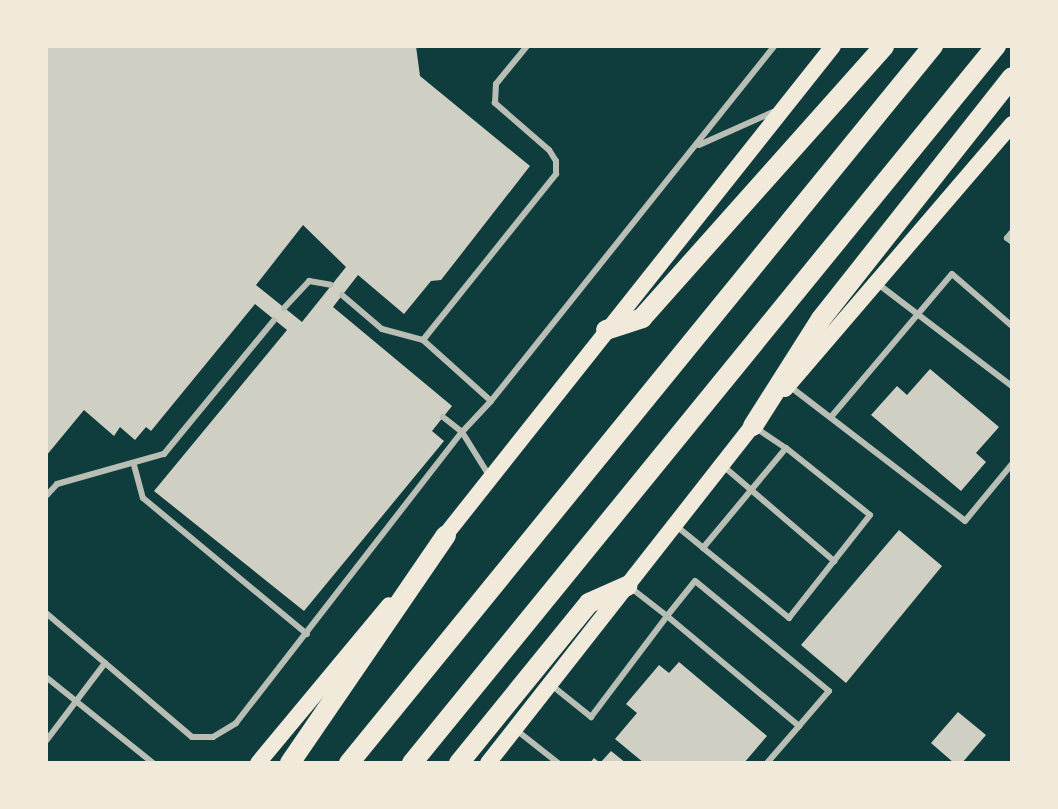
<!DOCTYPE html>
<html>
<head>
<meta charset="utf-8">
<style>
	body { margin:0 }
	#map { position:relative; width:1058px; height:809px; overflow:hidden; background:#0f3d3e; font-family:"Fira Sans Condensed",sans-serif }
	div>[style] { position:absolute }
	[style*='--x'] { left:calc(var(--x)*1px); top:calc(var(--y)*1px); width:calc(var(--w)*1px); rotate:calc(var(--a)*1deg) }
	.building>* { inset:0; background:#cfcfc3 }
	.service>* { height:6px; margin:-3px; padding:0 3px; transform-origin:3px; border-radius:3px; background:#b8beb3 }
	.secondary>* { height:16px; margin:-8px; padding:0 8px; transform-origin:8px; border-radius:8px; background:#f1e9da }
	.motorway>* { height:20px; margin:-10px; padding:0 10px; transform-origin:10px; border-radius:10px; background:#f1e9da }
	span { translate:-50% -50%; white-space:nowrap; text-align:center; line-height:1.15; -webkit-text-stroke:8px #f1e9da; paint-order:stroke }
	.frame { position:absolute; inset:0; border:48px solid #f1e9da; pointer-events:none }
</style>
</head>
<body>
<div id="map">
	<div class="building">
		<div style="clip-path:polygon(evenodd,46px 46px,416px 46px,420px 76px,530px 166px,441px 280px,431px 281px,404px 314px,358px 275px,333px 307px,452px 406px,432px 431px,444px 441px,304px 611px,154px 491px,287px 330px,255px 304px,151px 431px,146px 427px,135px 440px,120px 427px,114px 436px,84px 410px,46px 456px,46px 46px,303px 225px,346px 267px,302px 322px,256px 285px,303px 225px)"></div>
		<div style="clip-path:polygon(930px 369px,999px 427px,976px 453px,986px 462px,961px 491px,871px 415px,897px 386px,907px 395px)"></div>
		<div style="clip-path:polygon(899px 530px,942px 566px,846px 683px,801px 645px)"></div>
		<div style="clip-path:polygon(679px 662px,767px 736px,744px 763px,644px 763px,615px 739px,637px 713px,626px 704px,659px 665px,669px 673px)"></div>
		<div style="clip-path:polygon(958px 712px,986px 735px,962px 763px,954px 763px,931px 743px)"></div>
		<div style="clip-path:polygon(611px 751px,626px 763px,590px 763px,594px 758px,600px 763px)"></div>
	</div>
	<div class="service">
		<div style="--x:699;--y:145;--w:81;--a:-24"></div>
		<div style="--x:1012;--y:232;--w:8;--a:130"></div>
		<div style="--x:1007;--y:238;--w:6;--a:39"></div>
		<div style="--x:878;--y:284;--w:168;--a:37.3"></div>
		<div style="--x:342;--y:295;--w:52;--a:40.4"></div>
		<div style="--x:382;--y:329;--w:42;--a:15"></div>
		<div style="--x:423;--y:340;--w:91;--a:41.9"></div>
		<div style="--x:491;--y:401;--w:454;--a:-51.4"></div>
		<div style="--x:284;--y:308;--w:37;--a:-47"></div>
		<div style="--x:309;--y:281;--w:22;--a:10"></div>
		<div style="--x:423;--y:340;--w:213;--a:-51.3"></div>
		<div style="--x:556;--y:174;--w:13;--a:-90"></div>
		<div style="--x:556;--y:161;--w:13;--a:-122"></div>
		<div style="--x:549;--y:150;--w:72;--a:-139"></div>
		<div style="--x:495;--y:103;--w:19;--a:-87"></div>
		<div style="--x:496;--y:84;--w:49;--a:-50.8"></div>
		<div style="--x:788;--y:385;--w:223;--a:37.5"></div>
		<div style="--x:965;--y:521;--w:74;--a:-50.5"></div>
		<div style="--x:443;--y:417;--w:24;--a:38"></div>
		<div style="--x:462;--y:432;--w:53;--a:58.1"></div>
		<div style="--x:831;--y:417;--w:187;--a:-49.8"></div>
		<div style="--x:952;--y:274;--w:79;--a:40.9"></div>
		<div style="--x:756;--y:428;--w:36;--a:34"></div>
		<div style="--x:134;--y:465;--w:34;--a:75"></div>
		<div style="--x:143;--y:498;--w:213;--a:39.7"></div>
		<div style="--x:722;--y:465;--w:148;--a:40.6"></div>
		<div style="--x:46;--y:496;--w:16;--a:-47"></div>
		<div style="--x:57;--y:484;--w:111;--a:-15.7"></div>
		<div style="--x:164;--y:454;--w:173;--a:-50.6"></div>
		<div style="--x:675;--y:525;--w:36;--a:39"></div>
		<div style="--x:703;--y:548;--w:111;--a:39.1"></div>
		<div style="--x:789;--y:618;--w:131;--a:-51.8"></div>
		<div style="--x:870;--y:515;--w:107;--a:-141.4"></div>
		<div style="--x:786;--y:448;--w:130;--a:129.7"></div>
		<div style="--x:46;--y:613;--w:77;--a:40.3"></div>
		<div style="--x:46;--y:677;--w:137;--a:38.8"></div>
		<div style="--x:550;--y:684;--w:53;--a:38.8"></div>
		<div style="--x:591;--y:717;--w:126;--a:-53"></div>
		<div style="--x:667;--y:616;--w:46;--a:-142.1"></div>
		<div style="--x:515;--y:729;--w:55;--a:38.3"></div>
		<div style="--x:46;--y:741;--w:98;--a:-52.9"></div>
		<div style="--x:105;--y:663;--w:114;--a:40.4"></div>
		<div style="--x:192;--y:737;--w:21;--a:0"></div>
		<div style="--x:213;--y:737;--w:27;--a:-31"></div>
		<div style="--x:236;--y:723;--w:368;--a:-52.2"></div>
		<div style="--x:462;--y:432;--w:42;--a:-46.9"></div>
		<div style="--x:767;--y:763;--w:49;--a:-49.1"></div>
		<div style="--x:799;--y:726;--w:46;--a:-49.4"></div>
		<div style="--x:829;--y:691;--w:173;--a:-140.6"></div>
		<div style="--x:695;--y:581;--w:45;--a:128.7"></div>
		<div style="--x:667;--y:616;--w:172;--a:39.8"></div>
	</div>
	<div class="secondary">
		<div style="--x:785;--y:389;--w:349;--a:-49.4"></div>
		<div style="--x:439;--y:543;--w:634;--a:-51.59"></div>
		<div style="--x:258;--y:763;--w:205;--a:-50.3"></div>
		<div style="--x:488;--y:763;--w:439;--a:-51.9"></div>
	</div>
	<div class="motorway">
		<div style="--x:606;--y:330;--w:38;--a:-18"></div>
		<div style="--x:642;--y:318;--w:364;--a:-48.3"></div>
		<div style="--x:753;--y:426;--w:127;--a:-57.6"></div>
		<div style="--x:821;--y:319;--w:308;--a:-51.7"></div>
		<div style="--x:290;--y:763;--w:276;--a:-55.6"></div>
		<div style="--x:349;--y:763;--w:925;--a:-50.84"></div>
		<div style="--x:412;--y:763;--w:925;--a:-50.84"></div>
		<div style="--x:459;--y:763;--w:206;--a:-50.9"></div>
		<div style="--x:589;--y:603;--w:42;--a:-24.1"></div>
	</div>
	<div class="frame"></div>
</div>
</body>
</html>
